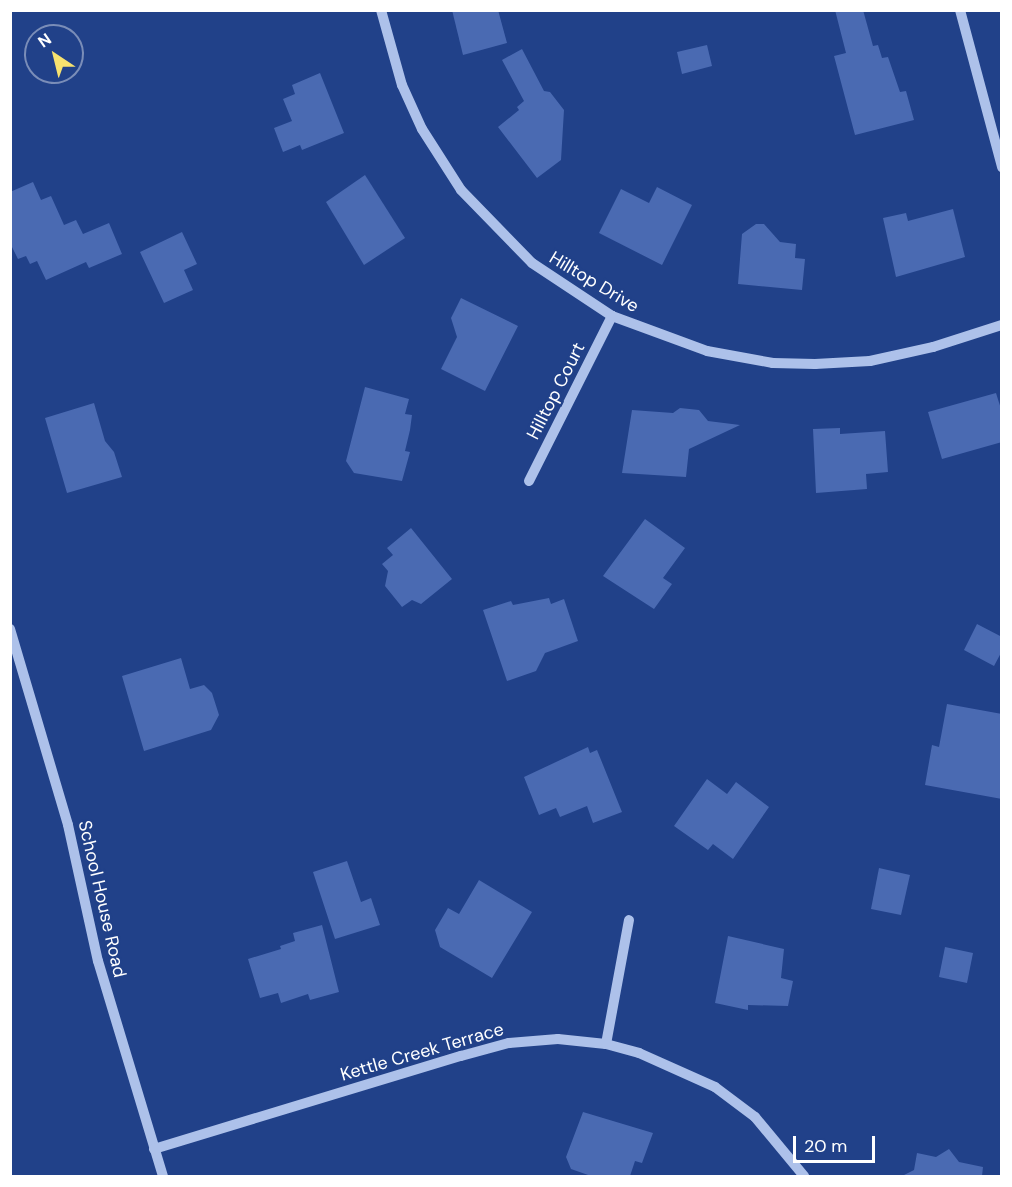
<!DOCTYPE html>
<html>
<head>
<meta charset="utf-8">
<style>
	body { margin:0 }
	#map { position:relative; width:1012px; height:1187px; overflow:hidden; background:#214189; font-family:"DM Sans",sans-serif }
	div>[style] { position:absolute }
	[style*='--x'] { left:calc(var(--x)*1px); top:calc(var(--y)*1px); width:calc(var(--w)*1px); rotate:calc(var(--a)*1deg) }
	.building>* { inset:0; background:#4a6ab2 }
	.minor>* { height:10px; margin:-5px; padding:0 5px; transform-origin:5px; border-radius:5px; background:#adc1ea }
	span { translate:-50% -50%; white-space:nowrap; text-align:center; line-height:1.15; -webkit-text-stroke:4.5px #214189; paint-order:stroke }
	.street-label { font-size:18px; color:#fff }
	.frame { position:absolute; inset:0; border:12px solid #fff; pointer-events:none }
	.north { position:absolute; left:24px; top:24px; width:60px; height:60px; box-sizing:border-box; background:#214189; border:2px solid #7a8db8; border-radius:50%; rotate:325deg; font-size:16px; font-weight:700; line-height:24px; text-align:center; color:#fff }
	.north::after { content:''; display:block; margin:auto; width:21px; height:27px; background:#f7e26f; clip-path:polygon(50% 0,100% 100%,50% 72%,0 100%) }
	.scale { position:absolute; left:793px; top:1136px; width:82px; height:27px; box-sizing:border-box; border:3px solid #fff; border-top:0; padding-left:8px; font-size:18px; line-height:21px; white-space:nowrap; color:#fff; -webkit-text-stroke:4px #214189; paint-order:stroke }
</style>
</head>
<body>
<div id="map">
	<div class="building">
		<div style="clip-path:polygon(452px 10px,498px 10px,507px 43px,463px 55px)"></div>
		<div style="clip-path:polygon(835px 10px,863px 10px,873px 46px,878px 45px,882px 58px,888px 57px,900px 92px,906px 91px,914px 120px,855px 135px,834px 56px,846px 53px)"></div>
		<div style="clip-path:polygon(707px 45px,712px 66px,682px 74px,677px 52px)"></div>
		<div style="clip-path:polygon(522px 49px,544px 91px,550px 92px,564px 110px,561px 160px,537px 178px,498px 127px,519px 110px,517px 107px,524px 101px,502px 60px)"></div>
		<div style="clip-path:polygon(320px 73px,344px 133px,302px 150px,300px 145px,283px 152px,274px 128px,292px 121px,283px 99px,295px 94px,292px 85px)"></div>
		<div style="clip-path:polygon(365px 175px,405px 238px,364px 265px,326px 202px)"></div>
		<div style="clip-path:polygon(33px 182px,41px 200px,51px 196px,64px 225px,76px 220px,83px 234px,109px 223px,122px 254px,89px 268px,86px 262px,46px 280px,37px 261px,30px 264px,26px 256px,18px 259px,10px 243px,10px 192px)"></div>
		<div style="clip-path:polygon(657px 187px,692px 205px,662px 265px,599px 233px,621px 189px,649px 203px)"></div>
		<div style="clip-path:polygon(953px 209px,965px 257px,896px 277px,883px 218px,906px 213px,908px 221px)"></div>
		<div style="clip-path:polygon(756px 224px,764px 224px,780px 242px,796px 244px,795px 258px,805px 259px,802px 290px,738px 284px,742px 234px)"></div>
		<div style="clip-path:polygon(182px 232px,197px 264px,184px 270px,193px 290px,164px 303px,140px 252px)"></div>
		<div style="clip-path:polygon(461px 298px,518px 326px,485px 391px,441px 369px,457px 337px,451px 318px)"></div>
		<div style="clip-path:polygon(365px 387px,409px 399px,405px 414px,412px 415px,410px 430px,405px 451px,410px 452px,402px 481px,354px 473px,346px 461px)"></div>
		<div style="clip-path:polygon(996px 393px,1002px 412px,1002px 442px,942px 459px,928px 412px)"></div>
		<div style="clip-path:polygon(94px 403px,105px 441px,114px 452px,122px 477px,67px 493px,45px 418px)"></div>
		<div style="clip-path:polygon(680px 408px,699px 410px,708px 421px,740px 425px,689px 449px,686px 477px,622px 473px,632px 410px,673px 413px)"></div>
		<div style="clip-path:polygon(840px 428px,840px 434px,885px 431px,888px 472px,866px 474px,867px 489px,816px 493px,813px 429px)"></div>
		<div style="clip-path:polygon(645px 519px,685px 548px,663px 578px,672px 584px,654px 609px,603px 576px)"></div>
		<div style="clip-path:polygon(411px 528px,452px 579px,421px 604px,412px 600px,402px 607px,385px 586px,388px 571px,382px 564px,393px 555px,387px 548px)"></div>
		<div style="clip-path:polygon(549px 598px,551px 604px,564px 599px,578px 641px,545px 653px,536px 671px,507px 681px,483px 610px,511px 601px,513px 605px)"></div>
		<div style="clip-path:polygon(977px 624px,1002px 637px,1002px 651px,994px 666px,964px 650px)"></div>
		<div style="clip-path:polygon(181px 658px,190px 689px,204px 685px,212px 693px,219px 715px,211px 730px,144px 751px,122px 676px)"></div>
		<div style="clip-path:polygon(947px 704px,1002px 714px,1002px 799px,925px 785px,932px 745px,939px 747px)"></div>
		<div style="clip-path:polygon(588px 747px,590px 753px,597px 750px,622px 812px,593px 823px,587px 806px,560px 817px,556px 808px,539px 815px,524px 777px)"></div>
		<div style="clip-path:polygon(707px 779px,727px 794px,736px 782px,769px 807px,733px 859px,713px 844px,708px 850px,674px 826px)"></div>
		<div style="clip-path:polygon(347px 861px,361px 902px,371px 898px,380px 925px,335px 939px,313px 872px)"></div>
		<div style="clip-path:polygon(879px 868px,910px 875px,901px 915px,871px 909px)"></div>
		<div style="clip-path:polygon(479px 880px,532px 912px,492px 978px,440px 947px,435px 930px,448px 908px,459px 914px)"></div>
		<div style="clip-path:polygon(322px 925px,339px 992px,310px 1000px,308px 994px,281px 1003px,278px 993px,260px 998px,248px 959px,281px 949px,280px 946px,295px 941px,293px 933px)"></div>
		<div style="clip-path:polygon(728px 936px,784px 949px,781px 978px,793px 981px,788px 1006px,748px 1005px,748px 1010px,715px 1003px)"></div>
		<div style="clip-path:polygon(945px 947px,973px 953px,967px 983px,939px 977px)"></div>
		<div style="clip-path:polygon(583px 1112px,653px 1133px,642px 1163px,635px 1161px,630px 1176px,591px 1176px,571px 1169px,566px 1157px)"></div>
		<div style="clip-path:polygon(949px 1149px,959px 1162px,983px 1167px,982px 1176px,902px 1176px,914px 1170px,917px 1153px,936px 1157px)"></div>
	</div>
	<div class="minor">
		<div style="--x:381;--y:10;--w:78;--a:74.4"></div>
		<div style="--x:402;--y:85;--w:48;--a:65.6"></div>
		<div style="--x:422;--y:129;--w:72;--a:57.4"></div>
		<div style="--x:461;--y:190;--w:102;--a:45.8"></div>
		<div style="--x:532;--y:263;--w:96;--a:33.5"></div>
		<div style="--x:612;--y:316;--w:101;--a:20.2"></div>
		<div style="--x:707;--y:351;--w:67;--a:10.3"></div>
		<div style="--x:773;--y:363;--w:42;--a:1.4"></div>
		<div style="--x:815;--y:364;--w:55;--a:-3.1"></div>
		<div style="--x:870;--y:361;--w:65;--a:-12.5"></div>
		<div style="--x:933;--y:347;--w:72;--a:-17.7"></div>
		<div style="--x:960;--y:10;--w:163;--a:75"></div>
		<div style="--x:529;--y:481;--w:185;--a:-63.3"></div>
		<div style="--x:10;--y:629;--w:204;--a:73.5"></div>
		<div style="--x:68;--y:825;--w:139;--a:77.6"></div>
		<div style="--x:98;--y:961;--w:225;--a:73.2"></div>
		<div style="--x:606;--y:1044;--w:126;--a:-79.5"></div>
		<div style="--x:154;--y:1149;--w:321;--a:-16.9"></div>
		<div style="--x:461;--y:1056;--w:50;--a:-15.2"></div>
		<div style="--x:509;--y:1043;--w:49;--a:-4.7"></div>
		<div style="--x:558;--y:1039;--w:48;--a:5.9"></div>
		<div style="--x:606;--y:1044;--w:34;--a:15"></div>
		<div style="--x:639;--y:1053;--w:83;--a:24.1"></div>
		<div style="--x:715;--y:1087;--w:50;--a:36.9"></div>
		<div style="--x:755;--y:1117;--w:77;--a:50.3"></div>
	</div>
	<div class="street-label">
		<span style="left:594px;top:282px;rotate:31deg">Hilltop Drive</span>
		<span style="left:556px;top:391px;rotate:-63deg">Hilltop Court</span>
		<span style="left:102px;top:899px;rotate:77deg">School House Road</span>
		<span style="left:422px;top:1052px;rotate:-16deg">Kettle Creek Terrace</span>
	</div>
	<div class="frame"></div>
	<div class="north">N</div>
	<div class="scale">20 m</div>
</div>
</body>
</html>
